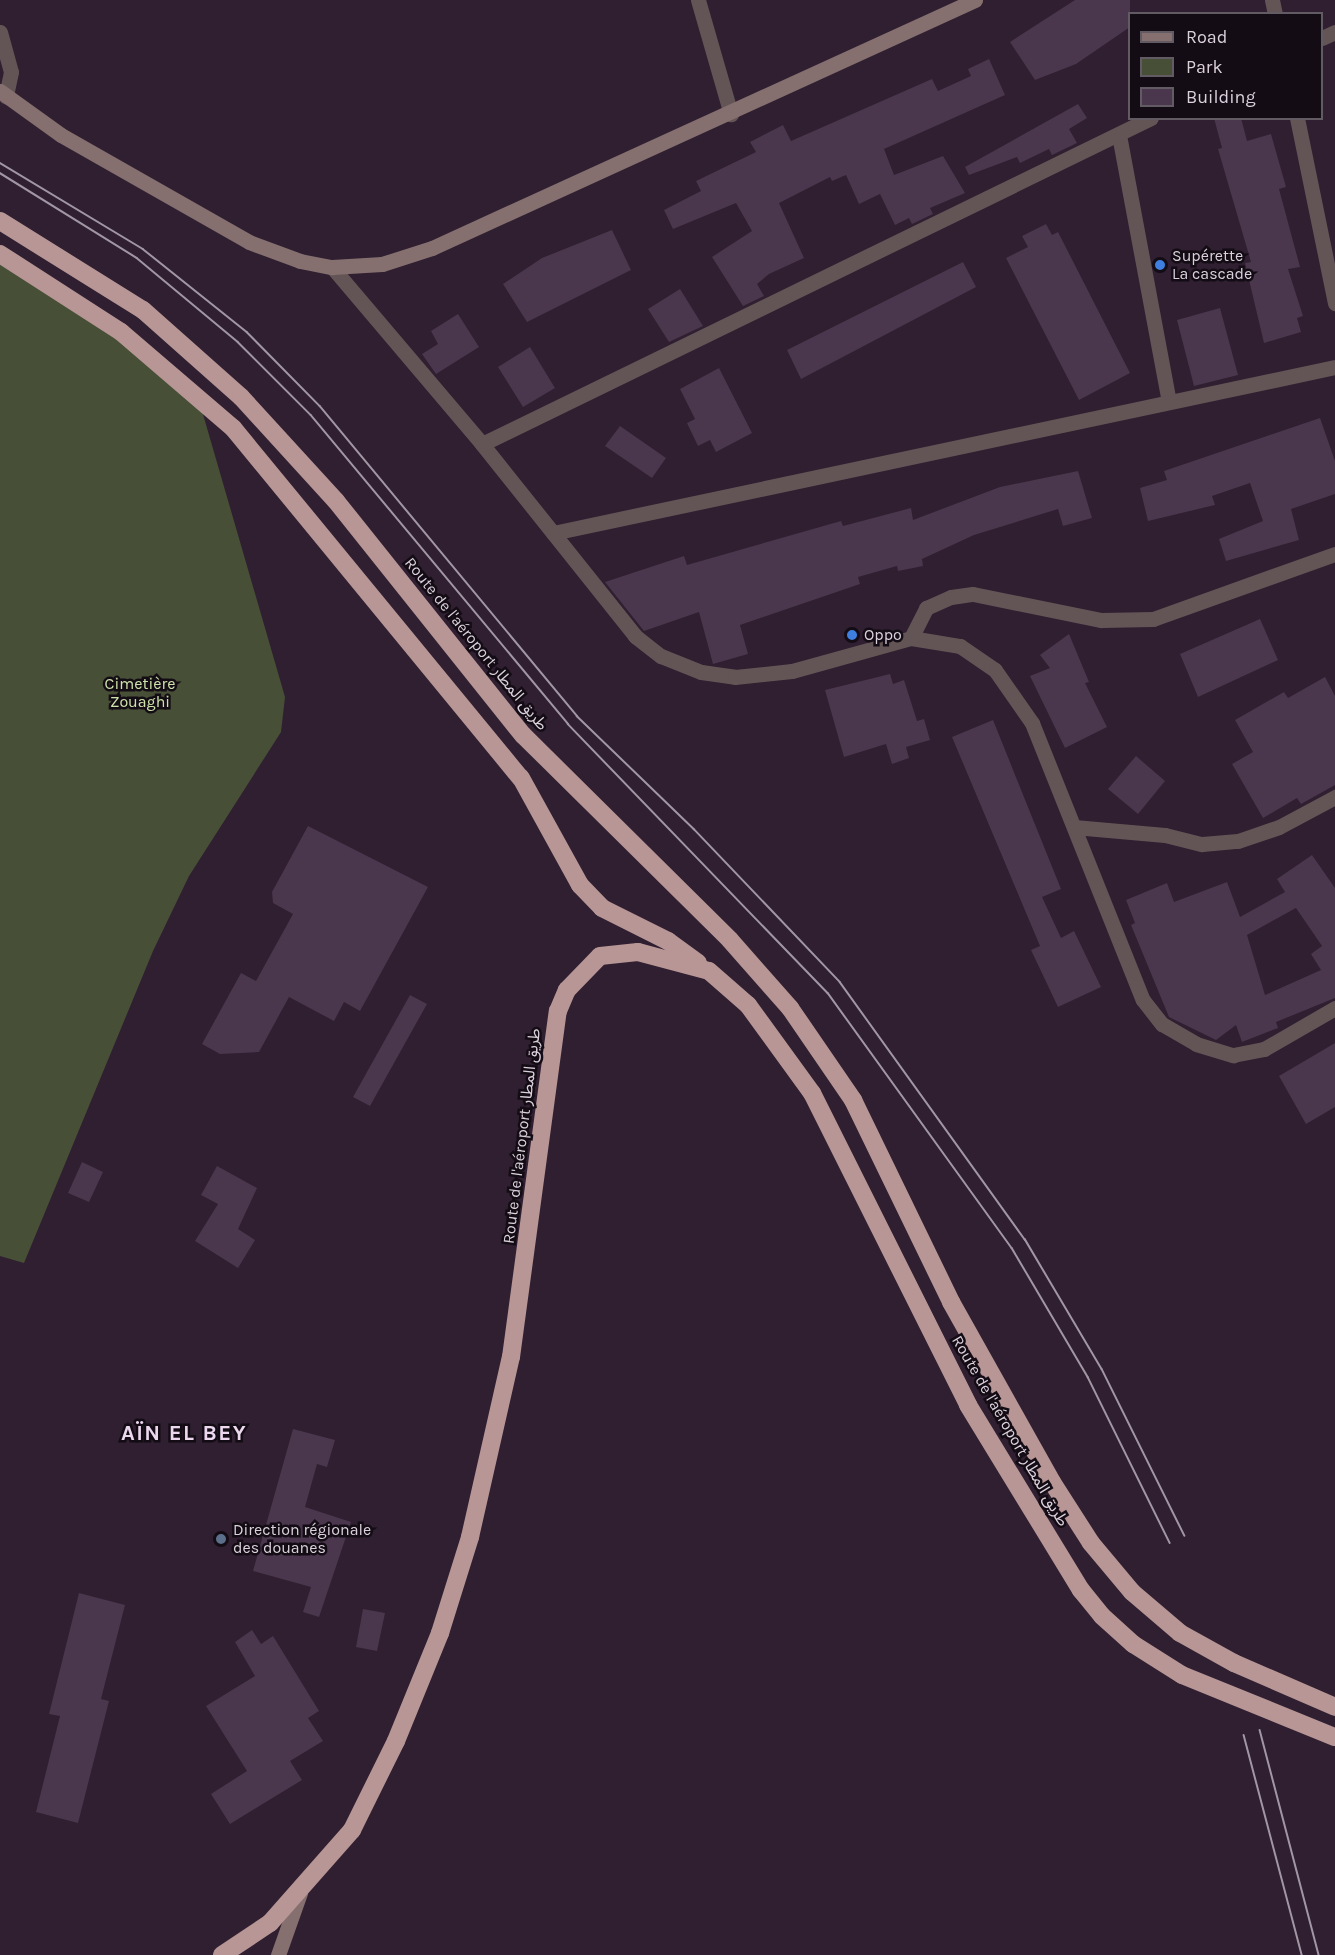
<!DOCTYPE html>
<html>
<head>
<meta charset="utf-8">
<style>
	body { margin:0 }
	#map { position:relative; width:1335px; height:1955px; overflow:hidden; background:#2f1f31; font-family:Karla,"Noto Sans Arabic",sans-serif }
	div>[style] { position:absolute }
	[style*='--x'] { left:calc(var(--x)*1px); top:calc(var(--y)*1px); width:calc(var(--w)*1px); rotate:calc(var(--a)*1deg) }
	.green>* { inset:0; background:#475036 }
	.building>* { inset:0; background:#4a364d }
	.street>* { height:15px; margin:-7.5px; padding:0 7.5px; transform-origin:7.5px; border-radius:7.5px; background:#635555 }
	.secondary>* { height:15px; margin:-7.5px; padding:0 7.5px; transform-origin:7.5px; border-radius:7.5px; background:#85706f }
	.highway>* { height:18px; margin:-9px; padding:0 9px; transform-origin:9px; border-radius:9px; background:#b79695 }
	.tram>* { height:1.5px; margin:-0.75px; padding:0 0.75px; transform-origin:0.75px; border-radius:0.75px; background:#a296a4 }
	.dots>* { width:16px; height:16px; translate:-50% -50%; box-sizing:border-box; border:3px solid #130c14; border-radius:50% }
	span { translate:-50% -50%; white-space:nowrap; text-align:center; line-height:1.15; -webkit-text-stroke:5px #130c14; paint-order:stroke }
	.poi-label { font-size:16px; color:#dbd1dd }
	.left { translate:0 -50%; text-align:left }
	.street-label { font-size:16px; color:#dbd1dd }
	.park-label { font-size:16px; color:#cee2ab }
	.district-label { font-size:22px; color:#ecd7ef; font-weight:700; letter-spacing:1.5px }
	.legend { position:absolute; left:1128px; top:12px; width:195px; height:108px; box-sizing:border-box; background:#130c14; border:2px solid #635b64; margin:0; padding:8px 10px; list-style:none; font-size:18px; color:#dbd1dd }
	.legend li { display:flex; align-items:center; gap:12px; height:30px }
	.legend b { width:30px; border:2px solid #635b64 }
</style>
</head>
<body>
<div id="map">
	<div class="green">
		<div style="clip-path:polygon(0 248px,198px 397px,285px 697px,281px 732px,189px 876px,153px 951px,24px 1263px,0 1256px)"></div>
	</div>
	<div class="building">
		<div style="clip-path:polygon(1075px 0,1130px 0,1130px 27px,1076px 64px,1035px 80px,1010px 42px)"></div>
		<div style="clip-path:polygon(989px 59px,1005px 95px,884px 149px,894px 175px,943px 156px,965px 193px,930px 208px,933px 214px,912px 224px,909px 218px,895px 225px,880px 194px,859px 204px,846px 175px,832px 181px,830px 177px,779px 203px,804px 258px,769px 274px,757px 284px,764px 296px,743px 306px,712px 257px,752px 231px,736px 203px,673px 229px,664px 210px,701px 191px,696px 181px,756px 152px,750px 142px,783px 125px,791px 141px,932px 79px,938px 91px,971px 76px,968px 69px)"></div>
		<div style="clip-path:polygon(1078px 104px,1087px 118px,1069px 129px,1077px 143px,1052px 155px,1049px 149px,1020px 163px,1017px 157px,969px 175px,965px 167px)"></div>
		<div style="clip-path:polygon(1214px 118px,1241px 118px,1247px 141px,1271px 134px,1286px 187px,1279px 189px,1300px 267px,1288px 269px,1303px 316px,1297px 318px,1301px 332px,1264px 343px,1245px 263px,1251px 262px,1218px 149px,1222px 148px)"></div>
		<div style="clip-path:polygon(1046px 224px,1052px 235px,1058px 232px,1130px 373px,1079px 400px,1006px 258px,1028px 247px,1022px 236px)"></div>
		<div style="clip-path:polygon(612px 230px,631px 270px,527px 322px,503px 284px,542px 258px)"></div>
		<div style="clip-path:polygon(963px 262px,976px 287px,801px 379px,787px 350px)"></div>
		<div style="clip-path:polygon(680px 289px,703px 326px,669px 342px,648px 309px)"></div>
		<div style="clip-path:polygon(1220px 308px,1238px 375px,1194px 386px,1177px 320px)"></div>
		<div style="clip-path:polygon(458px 314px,479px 347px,436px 374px,422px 354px,438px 344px,431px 331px)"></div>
		<div style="clip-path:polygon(530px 347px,555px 388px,523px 407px,498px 367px)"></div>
		<div style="clip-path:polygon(719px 368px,752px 433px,716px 452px,710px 440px,698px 446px,687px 423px,695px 419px,680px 389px)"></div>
		<div style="clip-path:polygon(1320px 418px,1335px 461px,1335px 494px,1291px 509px,1299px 540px,1226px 561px,1219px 539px,1263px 521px,1250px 483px,1212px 496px,1215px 505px,1148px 521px,1140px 488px,1167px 480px,1164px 471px)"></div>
		<div style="clip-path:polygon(620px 426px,666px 458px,652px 478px,605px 446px)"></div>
		<div style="clip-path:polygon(1078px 471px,1092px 518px,1063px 526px,1058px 509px,974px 535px,922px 559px,923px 566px,898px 571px,897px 566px,858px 577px,860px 584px,740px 625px,748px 654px,713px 664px,699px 612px,644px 631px,605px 582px,684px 556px,687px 565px,841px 521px,843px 526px,911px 508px,913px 520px,1000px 487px)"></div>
		<div style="clip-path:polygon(1260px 619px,1278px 660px,1198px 697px,1180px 654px)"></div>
		<div style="clip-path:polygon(1069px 634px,1089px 682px,1085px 683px,1107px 727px,1065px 748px,1030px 676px,1050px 668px,1040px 655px)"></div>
		<div style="clip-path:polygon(890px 674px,893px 684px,904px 680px,917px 721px,924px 719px,930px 740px,906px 747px,909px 758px,892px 764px,886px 744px,844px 757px,825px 690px)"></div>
		<div style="clip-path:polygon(1325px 677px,1335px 696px,1335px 785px,1301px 804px,1297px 798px,1263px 818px,1232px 764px,1253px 752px,1235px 720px,1284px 692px,1288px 698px)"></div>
		<div style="clip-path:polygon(993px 720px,1061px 889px,1042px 897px,1061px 938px,1074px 931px,1101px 987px,1058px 1007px,1031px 950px,1040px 946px,952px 737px)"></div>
		<div style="clip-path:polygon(1136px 756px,1165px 781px,1138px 814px,1108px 789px)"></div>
		<div style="clip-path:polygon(308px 826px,428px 887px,360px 1011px,344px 1002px,334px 1021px,289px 997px,259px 1052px,220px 1054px,202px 1044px,241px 973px,256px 981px,293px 914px,273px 903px,272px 892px)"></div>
		<div style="clip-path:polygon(evenodd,1312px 855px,1335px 888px,1335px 998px,1276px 1022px,1278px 1028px,1242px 1042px,1236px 1025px,1216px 1040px,1169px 1017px,1131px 925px,1135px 923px,1126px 900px,1167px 883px,1174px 902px,1227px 882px,1240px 917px,1285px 892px,1277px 879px,1312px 855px,1296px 908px,1322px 946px,1311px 954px,1321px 970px,1265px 995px,1247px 935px,1296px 908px)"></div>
		<div style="clip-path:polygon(410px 995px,427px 1004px,370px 1106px,353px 1097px)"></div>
		<div style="clip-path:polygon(1335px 1043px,1335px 1107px,1306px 1124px,1279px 1076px)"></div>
		<div style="clip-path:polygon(82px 1162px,103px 1172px,89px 1202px,68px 1193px)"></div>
		<div style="clip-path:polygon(217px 1166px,257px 1188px,238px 1229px,255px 1240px,238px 1268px,195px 1241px,218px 1204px,201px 1195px)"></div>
		<div style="clip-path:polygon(293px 1429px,335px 1440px,327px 1467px,317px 1464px,305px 1507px,351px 1522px,319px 1617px,303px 1612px,311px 1587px,253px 1571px)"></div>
		<div style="clip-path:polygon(79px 1593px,125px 1605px,101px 1699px,109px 1701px,78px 1823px,36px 1812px,60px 1716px,49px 1714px)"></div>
		<div style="clip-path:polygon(363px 1609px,385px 1613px,377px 1651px,356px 1647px)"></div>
		<div style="clip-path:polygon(252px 1630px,261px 1644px,273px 1636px,319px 1711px,308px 1718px,323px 1741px,290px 1761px,302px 1780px,230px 1824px,211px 1794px,247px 1771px,206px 1706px,255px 1676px,235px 1642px)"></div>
	</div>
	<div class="street">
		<div style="--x:698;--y:0;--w:119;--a:73.9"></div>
		<div style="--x:1272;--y:0;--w:14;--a:78"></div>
		<div style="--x:0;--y:32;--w:41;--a:74.6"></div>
		<div style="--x:11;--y:72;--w:25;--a:102"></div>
		<div style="--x:1322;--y:38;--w:14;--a:-25"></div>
		<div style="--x:1297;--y:118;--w:189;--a:78.4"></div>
		<div style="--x:1119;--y:135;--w:271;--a:79.4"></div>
		<div style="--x:332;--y:267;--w:232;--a:49.7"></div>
		<div style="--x:482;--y:444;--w:246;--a:51.4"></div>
		<div style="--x:635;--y:636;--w:33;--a:38"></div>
		<div style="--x:661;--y:656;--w:43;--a:21.8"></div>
		<div style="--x:701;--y:672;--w:34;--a:8"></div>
		<div style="--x:735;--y:677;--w:57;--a:-6"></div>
		<div style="--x:792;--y:671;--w:123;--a:-15.5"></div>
		<div style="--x:911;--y:638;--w:50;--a:9.3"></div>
		<div style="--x:960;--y:646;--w:42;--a:34.4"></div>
		<div style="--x:995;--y:670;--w:65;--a:55.1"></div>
		<div style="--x:1032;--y:723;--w:298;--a:68.2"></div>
		<div style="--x:1143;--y:1000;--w:31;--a:52"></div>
		<div style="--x:1162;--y:1024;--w:39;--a:30"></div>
		<div style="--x:1196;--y:1044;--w:39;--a:17"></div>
		<div style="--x:1233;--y:1055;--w:32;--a:-11"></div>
		<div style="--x:1264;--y:1049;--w:82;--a:-30"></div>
		<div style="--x:482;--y:444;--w:744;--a:-25.98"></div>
		<div style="--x:553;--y:533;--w:799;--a:-11.98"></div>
		<div style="--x:911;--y:638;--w:34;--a:-63"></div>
		<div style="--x:926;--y:608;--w:27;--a:-24"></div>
		<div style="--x:951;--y:597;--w:22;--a:-8"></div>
		<div style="--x:973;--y:594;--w:131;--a:11.5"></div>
		<div style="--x:1101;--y:620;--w:52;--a:-1.1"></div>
		<div style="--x:1153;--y:619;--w:193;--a:-19.7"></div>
		<div style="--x:1074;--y:827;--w:91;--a:5"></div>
		<div style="--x:1165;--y:835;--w:38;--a:14"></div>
		<div style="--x:1202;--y:844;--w:36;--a:-5"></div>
		<div style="--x:1238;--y:841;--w:43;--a:-18.9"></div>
		<div style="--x:1279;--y:827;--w:64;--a:-28.2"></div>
	</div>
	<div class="secondary">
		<div style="--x:0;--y:91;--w:75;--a:35.8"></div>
		<div style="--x:61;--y:135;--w:216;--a:29.6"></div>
		<div style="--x:249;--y:242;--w:54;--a:20.4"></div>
		<div style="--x:300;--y:261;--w:33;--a:11"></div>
		<div style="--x:332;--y:267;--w:50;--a:-3.4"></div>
		<div style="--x:382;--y:264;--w:52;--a:-17.7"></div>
		<div style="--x:432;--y:248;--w:597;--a:-24.55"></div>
		<div style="--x:278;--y:1955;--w:66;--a:-70.5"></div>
	</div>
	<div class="highway">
		<div style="--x:0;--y:221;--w:168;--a:31.9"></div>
		<div style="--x:143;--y:310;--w:131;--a:41.6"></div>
		<div style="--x:241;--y:397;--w:141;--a:47.6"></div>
		<div style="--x:336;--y:501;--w:300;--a:51.4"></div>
		<div style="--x:523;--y:735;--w:291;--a:44.7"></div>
		<div style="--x:730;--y:940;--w:91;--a:48.6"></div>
		<div style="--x:790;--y:1008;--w:112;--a:55.6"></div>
		<div style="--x:853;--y:1100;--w:225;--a:64.1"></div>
		<div style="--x:951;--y:1302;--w:206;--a:60.7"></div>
		<div style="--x:1052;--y:1482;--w:72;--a:57.4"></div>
		<div style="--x:1091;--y:1543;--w:64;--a:50.1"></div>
		<div style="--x:1132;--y:1592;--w:63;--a:40.5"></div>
		<div style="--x:1180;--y:1633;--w:62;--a:29.1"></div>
		<div style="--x:1234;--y:1663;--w:110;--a:23.5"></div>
		<div style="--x:0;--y:254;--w:144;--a:32.8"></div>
		<div style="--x:121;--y:332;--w:148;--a:40.6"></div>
		<div style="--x:233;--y:428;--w:453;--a:50.6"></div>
		<div style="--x:521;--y:778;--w:122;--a:61.1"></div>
		<div style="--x:580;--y:885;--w:32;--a:46"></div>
		<div style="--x:602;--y:908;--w:74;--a:26.6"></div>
		<div style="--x:668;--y:941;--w:37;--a:36"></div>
		<div style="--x:222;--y:1955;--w:58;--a:-33.7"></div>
		<div style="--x:270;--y:1923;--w:124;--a:-48.6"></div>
		<div style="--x:352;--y:1830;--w:99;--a:-63.7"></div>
		<div style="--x:396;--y:1741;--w:117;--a:-67.8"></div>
		<div style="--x:440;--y:1633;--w:101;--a:-72.6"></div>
		<div style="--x:470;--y:1537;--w:185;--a:-77.2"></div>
		<div style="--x:511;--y:1357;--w:349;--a:-82.3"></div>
		<div style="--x:558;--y:1011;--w:23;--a:-67"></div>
		<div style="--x:567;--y:990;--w:47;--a:-45.9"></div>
		<div style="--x:600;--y:956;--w:38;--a:-6"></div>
		<div style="--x:638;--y:952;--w:73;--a:15"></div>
		<div style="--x:709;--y:971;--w:52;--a:41.1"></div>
		<div style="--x:748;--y:1005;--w:109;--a:54"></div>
		<div style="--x:812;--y:1093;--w:349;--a:63.4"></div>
		<div style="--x:968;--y:1405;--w:217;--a:58.6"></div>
		<div style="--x:1081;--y:1590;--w:33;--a:51"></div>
		<div style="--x:1102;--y:1616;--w:42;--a:42.1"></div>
		<div style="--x:1133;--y:1644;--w:58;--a:32.3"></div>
		<div style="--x:1182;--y:1675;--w:165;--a:22.1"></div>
	</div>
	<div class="tram">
		<div style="--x:0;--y:163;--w:167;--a:31"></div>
		<div style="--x:143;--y:249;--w:133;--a:38.6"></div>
		<div style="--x:247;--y:332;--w:104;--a:45.4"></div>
		<div style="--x:320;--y:406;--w:403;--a:50.3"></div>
		<div style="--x:577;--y:716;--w:163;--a:44"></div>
		<div style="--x:694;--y:829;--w:211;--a:46.3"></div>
		<div style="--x:840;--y:982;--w:317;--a:54.3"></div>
		<div style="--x:1025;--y:1239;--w:151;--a:59.4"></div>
		<div style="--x:1102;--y:1369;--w:186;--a:63.6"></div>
		<div style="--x:0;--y:173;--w:161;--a:31.8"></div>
		<div style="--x:137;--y:258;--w:131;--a:39.7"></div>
		<div style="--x:238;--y:342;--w:103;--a:45"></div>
		<div style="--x:311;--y:415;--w:402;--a:50.2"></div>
		<div style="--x:568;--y:724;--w:374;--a:46"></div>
		<div style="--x:828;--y:993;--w:314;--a:54.2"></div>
		<div style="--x:1012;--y:1248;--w:150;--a:59.5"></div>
		<div style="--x:1088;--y:1377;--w:185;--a:63.7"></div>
		<div style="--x:1260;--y:1730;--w:233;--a:75.3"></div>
		<div style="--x:1244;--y:1735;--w:228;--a:75.2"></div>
	</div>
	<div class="dots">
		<div style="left:1160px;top:265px;background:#3f7fe0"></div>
		<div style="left:852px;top:635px;background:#3f7fe0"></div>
		<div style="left:221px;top:1539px;background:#5c6f8a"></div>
	</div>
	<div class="poi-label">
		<span class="left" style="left:1172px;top:265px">Supérette<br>La cascade</span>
		<span class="left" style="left:864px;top:635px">Oppo</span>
		<span class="left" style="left:233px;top:1539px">Direction régionale<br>des douanes</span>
	</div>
	<div class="street-label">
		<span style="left:476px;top:644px;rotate:51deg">Route de l'aéroport طريق المطار</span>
		<span style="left:522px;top:1136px;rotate:-83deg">Route de l'aéroport طريق المطار</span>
		<span style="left:1010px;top:1431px;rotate:60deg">Route de l'aéroport طريق المطار</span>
	</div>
	<div class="park-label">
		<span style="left:140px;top:693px">Cimetière<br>Zouaghi</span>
	</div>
	<div class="district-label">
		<span style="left:184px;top:1434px">AÏN EL BEY</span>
	</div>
	<ul class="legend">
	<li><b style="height:8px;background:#85706f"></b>Road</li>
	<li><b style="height:16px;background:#475036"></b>Park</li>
	<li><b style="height:16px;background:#4a364d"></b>Building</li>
	</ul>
</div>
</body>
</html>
